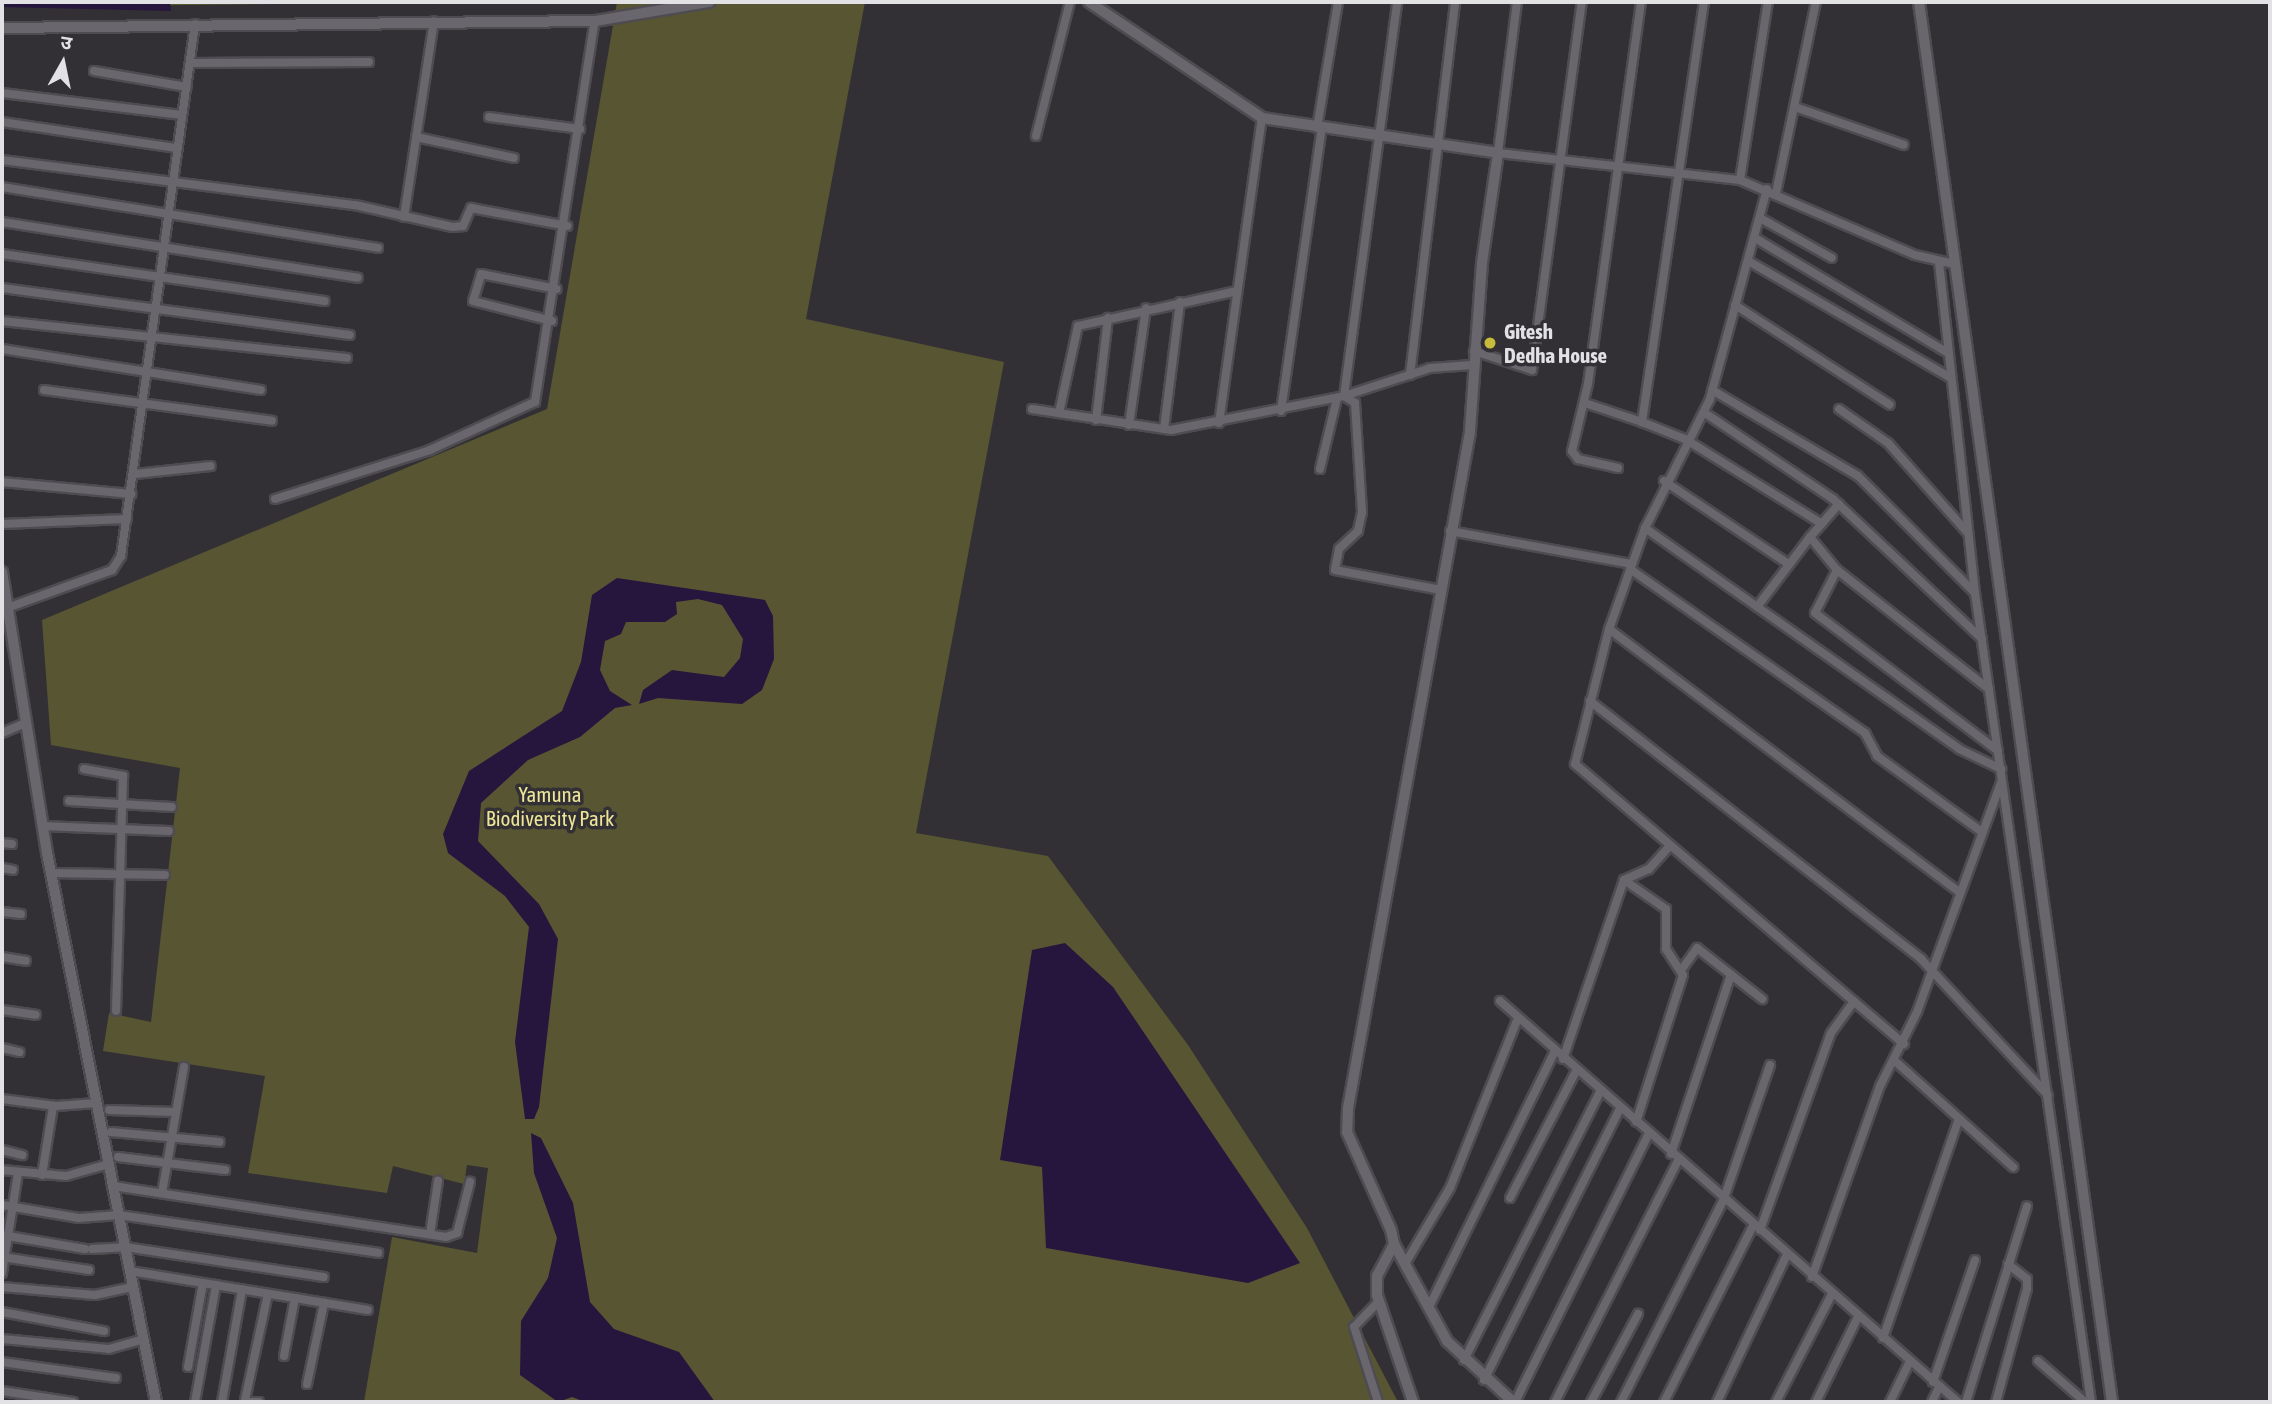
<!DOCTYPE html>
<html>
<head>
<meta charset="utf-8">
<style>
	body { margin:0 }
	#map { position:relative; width:2272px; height:1404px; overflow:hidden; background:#323035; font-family:"Asap Condensed","Noto Sans Devanagari",sans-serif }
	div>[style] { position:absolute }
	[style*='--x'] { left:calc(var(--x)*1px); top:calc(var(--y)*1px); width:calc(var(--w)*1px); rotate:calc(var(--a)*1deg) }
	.green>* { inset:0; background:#585532 }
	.water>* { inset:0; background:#26163d }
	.roads { filter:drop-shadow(2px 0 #4e4c51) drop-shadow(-2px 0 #4e4c51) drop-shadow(0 2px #4e4c51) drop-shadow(0 -2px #4e4c51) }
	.street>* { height:8px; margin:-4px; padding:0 4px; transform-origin:4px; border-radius:4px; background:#69676d }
	.secondary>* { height:10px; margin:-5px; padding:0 5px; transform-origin:5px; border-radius:5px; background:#69676d }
	.dots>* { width:19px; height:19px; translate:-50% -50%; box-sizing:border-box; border:4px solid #323035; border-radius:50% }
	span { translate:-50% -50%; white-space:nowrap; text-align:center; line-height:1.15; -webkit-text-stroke:7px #323035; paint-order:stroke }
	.poi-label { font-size:21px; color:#e2e1e4; font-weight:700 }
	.left { translate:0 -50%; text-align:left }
	.park-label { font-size:21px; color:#eee696 }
	.frame { position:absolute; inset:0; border:4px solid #e2e1e4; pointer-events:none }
	.north { position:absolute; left:28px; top:28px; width:70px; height:70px; -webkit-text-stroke:5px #323035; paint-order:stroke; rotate:9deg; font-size:19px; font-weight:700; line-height:28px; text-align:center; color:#e2e1e4 }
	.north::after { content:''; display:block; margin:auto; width:24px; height:32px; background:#e2e1e4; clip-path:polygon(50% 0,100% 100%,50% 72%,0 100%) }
</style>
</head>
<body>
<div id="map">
	<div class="green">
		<div style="clip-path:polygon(2px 2px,469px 2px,2px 7px)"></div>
		<div style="clip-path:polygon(617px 2px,865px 2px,806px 319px,1004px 362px,916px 833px,1048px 856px,1188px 1045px,1307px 1228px,1398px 1402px,364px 1402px,392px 1237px,477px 1253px,488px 1168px,467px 1165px,464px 1184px,393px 1166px,387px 1193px,248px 1173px,265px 1076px,103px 1051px,109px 1013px,151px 1022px,180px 768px,51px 745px,42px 620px,547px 409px)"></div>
	</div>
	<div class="water">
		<div style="clip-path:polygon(2px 2px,170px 2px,171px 11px,2px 7px)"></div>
		<div style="clip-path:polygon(617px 578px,765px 600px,773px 616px,774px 659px,762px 690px,742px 704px,658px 698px,639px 704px,643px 690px,672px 670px,724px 677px,740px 658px,743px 639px,722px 605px,698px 599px,676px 602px,677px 614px,665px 622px,626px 622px,621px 634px,605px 641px,600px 670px,610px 691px,632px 705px,615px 708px,580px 737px,528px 760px,481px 803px,478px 841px,539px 904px,558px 939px,539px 1107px,534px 1119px,525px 1119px,515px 1042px,529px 927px,505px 896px,448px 853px,443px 834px,469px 771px,562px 711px,581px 662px,592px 595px)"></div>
		<div style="clip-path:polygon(1065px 943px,1113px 987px,1300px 1263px,1248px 1283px,1046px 1248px,1042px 1167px,1000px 1160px,1032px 950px)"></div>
		<div style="clip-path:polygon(531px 1133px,541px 1138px,573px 1203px,590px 1302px,614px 1329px,679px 1352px,715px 1402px,585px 1402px,572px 1397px,558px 1402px,520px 1375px,521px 1321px,548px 1278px,557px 1238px,534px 1173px)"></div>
	</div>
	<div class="roads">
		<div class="street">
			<div style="--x:1517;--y:2;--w:152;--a:97.2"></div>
			<div style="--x:1498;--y:153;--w:244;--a:6.4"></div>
			<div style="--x:1740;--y:180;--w:190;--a:23.2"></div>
			<div style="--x:1915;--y:255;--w:40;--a:13"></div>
			<div style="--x:1704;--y:2;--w:425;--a:98.4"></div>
			<div style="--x:1642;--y:422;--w:46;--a:21.6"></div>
			<div style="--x:1685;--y:439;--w:161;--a:31.8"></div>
			<div style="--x:190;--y:63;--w:179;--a:-0.3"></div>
			<div style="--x:94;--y:71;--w:94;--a:9.8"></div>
			<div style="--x:2;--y:93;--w:179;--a:7"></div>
			<div style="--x:1795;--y:107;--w:115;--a:19.2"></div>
			<div style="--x:489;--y:117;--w:92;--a:7.5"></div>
			<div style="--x:2;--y:122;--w:175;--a:8.5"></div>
			<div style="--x:1317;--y:128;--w:128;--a:-80.5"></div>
			<div style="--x:1036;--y:136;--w:138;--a:-75.8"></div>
			<div style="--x:416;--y:137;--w:100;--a:12.1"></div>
			<div style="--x:2;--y:160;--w:356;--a:7.3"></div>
			<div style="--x:355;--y:205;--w:100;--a:12.7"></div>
			<div style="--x:453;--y:227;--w:10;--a:-6"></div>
			<div style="--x:463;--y:226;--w:20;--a:-66"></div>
			<div style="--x:471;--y:208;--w:98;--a:10.6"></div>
			<div style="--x:1740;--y:180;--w:180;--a:-81.1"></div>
			<div style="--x:2;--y:187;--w:381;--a:9.2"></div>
			<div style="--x:1767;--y:189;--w:218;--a:105.2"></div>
			<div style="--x:1710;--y:399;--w:144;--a:116.7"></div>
			<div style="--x:1645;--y:528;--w:107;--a:109.6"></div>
			<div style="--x:1609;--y:629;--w:139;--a:104.1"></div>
			<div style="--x:1575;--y:764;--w:432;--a:40.4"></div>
			<div style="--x:1776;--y:193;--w:195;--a:-78.2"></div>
			<div style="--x:404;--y:217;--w:198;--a:-81.3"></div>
			<div style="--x:1760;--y:218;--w:82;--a:29.1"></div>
			<div style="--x:2;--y:222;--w:360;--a:8.9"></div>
			<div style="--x:1755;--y:238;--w:222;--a:30.8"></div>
			<div style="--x:2;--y:254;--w:326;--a:8.3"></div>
			<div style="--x:1750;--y:262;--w:230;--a:30"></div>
			<div style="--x:1939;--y:262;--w:333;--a:83.8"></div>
			<div style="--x:1975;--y:593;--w:817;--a:81.84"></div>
			<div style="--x:2;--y:288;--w:351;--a:7.7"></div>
			<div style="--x:1735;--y:305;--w:184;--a:32.8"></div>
			<div style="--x:2;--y:321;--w:347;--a:6.1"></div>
			<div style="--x:552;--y:321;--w:81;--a:-165.8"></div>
			<div style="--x:473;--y:301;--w:28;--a:-73"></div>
			<div style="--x:481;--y:274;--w:77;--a:11.2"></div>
			<div style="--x:2;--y:349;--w:262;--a:9"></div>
			<div style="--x:1474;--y:351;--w:61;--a:18.1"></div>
			<div style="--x:1532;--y:370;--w:371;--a:-82.3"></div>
			<div style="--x:1410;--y:375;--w:376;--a:-83.1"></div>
			<div style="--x:44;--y:390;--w:230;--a:7.7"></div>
			<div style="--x:1712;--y:390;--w:169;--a:30.5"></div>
			<div style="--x:1858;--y:476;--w:165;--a:45"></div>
			<div style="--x:1344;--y:396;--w:13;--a:32"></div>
			<div style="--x:1355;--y:403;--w:109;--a:86.3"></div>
			<div style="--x:1362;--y:512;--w:19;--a:102"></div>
			<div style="--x:1358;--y:531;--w:26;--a:137"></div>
			<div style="--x:1339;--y:549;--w:21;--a:101"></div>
			<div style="--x:1335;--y:570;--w:108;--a:10.7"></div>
			<div style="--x:1344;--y:396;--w:90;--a:-18"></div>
			<div style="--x:1430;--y:368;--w:42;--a:-4.1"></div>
			<div style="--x:1585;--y:403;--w:60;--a:18.4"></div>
			<div style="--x:1032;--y:409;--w:141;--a:8.6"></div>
			<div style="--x:1171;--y:430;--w:176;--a:-11.1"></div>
			<div style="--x:1344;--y:396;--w:398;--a:-82.3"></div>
			<div style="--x:1839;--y:409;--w:60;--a:34.8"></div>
			<div style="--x:1888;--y:443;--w:120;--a:48.4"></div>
			<div style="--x:1281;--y:411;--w:286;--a:-81.8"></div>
			<div style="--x:1059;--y:413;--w:89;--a:-77.7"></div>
			<div style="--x:1078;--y:326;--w:159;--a:-12.4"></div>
			<div style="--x:1705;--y:413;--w:154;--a:33.9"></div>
			<div style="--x:1833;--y:499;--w:204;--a:43.2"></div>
			<div style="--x:1096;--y:420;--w:103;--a:-83.3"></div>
			<div style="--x:1219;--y:423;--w:308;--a:-82"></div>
			<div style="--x:1129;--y:425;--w:118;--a:-81.7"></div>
			<div style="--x:1164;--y:429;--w:128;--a:-82.8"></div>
			<div style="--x:1618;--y:468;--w:41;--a:-167.3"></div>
			<div style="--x:1578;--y:459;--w:10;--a:-127"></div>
			<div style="--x:1572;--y:451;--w:69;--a:-76.6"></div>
			<div style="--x:1588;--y:384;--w:386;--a:-82.1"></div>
			<div style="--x:1320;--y:469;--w:73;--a:-76.5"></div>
			<div style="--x:135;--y:474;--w:76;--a:-6"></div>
			<div style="--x:1664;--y:481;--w:148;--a:33.7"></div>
			<div style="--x:2;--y:482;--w:130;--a:5.3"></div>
			<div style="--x:275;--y:499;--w:163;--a:-17.5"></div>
			<div style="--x:430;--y:450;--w:115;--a:-24.6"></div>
			<div style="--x:535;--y:402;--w:386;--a:-81.1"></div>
			<div style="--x:1839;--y:504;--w:44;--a:131.3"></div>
			<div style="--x:1810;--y:537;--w:43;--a:50.7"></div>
			<div style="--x:1837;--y:570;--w:48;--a:117.1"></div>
			<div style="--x:1815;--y:613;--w:229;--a:37"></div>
			<div style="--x:2;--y:524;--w:125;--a:-2.3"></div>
			<div style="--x:1645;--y:528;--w:384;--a:35.1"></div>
			<div style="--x:1959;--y:749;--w:47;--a:25.5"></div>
			<div style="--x:1450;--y:531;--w:185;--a:10.3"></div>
			<div style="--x:1630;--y:569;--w:287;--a:34.9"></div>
			<div style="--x:1865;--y:733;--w:26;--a:62"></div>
			<div style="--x:1877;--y:756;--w:130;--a:35.9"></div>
			<div style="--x:1837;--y:570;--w:193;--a:38.1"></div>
			<div style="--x:1757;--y:607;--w:88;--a:-52.9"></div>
			<div style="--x:7;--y:608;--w:112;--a:-19.9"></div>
			<div style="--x:112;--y:570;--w:17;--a:-57"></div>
			<div style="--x:121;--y:556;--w:537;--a:-82.08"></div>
			<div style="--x:1609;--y:629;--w:439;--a:36.9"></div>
			<div style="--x:1590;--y:701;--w:420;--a:37.9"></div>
			<div style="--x:1921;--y:959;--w:186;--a:47"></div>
			<div style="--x:2;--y:733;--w:25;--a:-23"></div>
			<div style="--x:84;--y:769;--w:40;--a:10"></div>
			<div style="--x:123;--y:776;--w:235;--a:91.7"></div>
			<div style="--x:69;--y:801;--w:103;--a:3.3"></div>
			<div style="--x:42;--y:826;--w:127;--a:2.3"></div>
			<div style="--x:2;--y:843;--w:10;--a:6"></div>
			<div style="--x:2;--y:868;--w:11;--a:10"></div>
			<div style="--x:51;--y:873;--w:114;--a:1"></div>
			<div style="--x:1624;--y:880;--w:51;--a:34.6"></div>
			<div style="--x:1666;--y:909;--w:40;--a:90"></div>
			<div style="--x:1666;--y:949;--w:31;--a:57"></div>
			<div style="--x:1683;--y:975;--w:154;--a:107.7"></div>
			<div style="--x:2;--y:912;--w:19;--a:6"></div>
			<div style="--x:2;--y:957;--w:24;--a:9"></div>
			<div style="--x:1682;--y:969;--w:26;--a:-54"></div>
			<div style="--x:1697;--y:948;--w:83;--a:38.1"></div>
			<div style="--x:1500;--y:1001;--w:609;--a:41.2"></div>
			<div style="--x:2;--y:1010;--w:34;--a:8"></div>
			<div style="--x:2;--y:1048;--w:18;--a:13"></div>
			<div style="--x:1563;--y:1059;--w:189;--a:-71.2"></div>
			<div style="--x:1624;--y:880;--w:27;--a:-24"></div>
			<div style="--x:1649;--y:869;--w:30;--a:-48"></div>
			<div style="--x:1895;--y:1061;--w:159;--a:41.9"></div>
			<div style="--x:2;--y:1099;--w:54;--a:7.4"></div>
			<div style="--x:56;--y:1106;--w:41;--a:-4.2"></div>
			<div style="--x:109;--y:1110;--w:65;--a:1.8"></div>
			<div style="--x:111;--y:1132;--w:109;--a:5.2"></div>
			<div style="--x:2;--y:1150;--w:21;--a:14"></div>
			<div style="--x:1671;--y:1154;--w:189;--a:-71.5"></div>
			<div style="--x:118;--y:1157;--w:108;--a:6.9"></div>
			<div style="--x:2;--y:1170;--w:64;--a:5.4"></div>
			<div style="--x:66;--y:1176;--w:45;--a:-15.6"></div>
			<div style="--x:42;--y:1175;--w:70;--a:-80.9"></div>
			<div style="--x:113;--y:1186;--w:337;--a:8.7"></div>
			<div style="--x:446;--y:1237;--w:12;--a:-20"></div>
			<div style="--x:457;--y:1233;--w:53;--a:-75.7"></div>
			<div style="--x:162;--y:1193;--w:128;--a:-80.1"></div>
			<div style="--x:1510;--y:1198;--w:143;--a:-62.5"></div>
			<div style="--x:2;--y:1205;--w:78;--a:9.6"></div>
			<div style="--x:79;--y:1218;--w:40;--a:-4.3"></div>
			<div style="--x:119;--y:1215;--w:262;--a:8.3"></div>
			<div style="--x:1760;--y:1230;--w:209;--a:-70.2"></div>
			<div style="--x:1831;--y:1033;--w:39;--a:-54"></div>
			<div style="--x:430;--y:1234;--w:54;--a:-81.4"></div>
			<div style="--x:2;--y:1235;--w:84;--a:9.6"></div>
			<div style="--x:92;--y:1249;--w:33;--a:-3"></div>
			<div style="--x:125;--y:1247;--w:201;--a:8.6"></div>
			<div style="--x:2;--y:1257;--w:88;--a:8.5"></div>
			<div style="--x:1406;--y:1262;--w:86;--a:-59.3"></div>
			<div style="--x:1450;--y:1188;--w:183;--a:-68.2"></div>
			<div style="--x:130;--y:1271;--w:241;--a:9.3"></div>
			<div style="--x:2;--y:1273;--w:101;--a:-80.9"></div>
			<div style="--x:1812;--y:1277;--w:203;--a:-70.4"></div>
			<div style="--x:1880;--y:1086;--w:83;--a:-63.4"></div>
			<div style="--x:1917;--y:1012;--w:244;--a:-69.9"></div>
			<div style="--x:2;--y:1287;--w:93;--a:4.9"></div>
			<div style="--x:95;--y:1295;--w:39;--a:-12"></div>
			<div style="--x:1429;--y:1307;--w:285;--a:-63.8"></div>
			<div style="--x:2;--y:1312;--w:104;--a:10.6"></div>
			<div style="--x:1883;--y:1338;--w:232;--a:-70.9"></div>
			<div style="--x:2;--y:1339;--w:107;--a:5.3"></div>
			<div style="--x:109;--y:1349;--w:36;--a:-16"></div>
			<div style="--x:284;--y:1356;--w:59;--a:-79.3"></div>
			<div style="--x:1464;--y:1360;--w:301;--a:-63.1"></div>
			<div style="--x:2038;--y:1361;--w:62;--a:41.1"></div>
			<div style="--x:2;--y:1362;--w:115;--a:8"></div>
			<div style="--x:188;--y:1367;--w:85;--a:-79.9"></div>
			<div style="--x:1484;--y:1380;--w:304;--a:-63.4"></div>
			<div style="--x:1933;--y:1382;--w:129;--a:-71"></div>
			<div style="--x:307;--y:1384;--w:83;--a:-78.1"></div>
			<div style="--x:2;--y:1391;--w:72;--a:8.8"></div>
			<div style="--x:245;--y:1400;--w:108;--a:-77.8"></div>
			<div style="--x:195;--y:1402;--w:119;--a:-79.8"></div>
			<div style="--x:222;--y:1402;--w:114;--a:-79.9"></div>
			<div style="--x:245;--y:1402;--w:14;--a:0"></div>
			<div style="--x:1378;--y:1402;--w:79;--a:-107.7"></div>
			<div style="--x:1354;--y:1327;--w:36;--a:-46"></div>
			<div style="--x:1515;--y:1402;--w:301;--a:-63.5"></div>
			<div style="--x:1555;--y:1402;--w:271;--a:-63"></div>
			<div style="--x:1591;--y:1402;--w:100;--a:-61.9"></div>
			<div style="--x:1621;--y:1402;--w:225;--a:-63.1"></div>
			<div style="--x:1723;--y:1201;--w:144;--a:-70.9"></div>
			<div style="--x:1664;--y:1402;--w:197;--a:-63.2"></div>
			<div style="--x:1717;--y:1402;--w:161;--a:-64.6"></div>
			<div style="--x:1776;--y:1402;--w:122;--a:-62.6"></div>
			<div style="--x:1816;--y:1402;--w:95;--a:-63.7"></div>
			<div style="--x:1890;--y:1402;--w:46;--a:-64"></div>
			<div style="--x:1932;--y:1402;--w:17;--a:-65"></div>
			<div style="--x:1966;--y:1402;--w:205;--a:-72.7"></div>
			<div style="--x:1996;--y:1402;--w:117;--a:-74.7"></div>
			<div style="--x:2027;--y:1289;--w:10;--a:-90"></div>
			<div style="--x:2027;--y:1279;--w:24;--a:-142"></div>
		</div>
		<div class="secondary">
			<div style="--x:1089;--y:2;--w:208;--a:33.8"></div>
			<div style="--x:1262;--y:118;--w:239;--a:8.4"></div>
			<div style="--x:1498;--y:153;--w:111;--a:98.3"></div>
			<div style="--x:1482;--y:263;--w:169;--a:94.1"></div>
			<div style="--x:1470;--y:432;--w:687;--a:100.23"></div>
			<div style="--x:1348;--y:1108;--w:24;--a:92"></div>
			<div style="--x:1347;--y:1132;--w:107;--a:65.8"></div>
			<div style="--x:1391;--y:1230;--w:14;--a:78"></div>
			<div style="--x:1394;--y:1244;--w:36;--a:118"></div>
			<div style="--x:1377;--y:1276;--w:19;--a:90"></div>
			<div style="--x:1377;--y:1295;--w:113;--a:71.4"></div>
			<div style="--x:1919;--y:2;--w:1413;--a:82.15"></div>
			<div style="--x:2;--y:28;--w:593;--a:-0.68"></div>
			<div style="--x:595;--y:21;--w:116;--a:-9.5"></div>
			<div style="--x:2;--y:572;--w:285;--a:80.9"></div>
			<div style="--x:47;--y:853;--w:560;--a:78.77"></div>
			<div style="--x:1394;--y:1244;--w:111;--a:61.3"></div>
			<div style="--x:1447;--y:1341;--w:90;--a:42.7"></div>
		</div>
	</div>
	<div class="dots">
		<div style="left:1490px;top:343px;background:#c8bb3b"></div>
	</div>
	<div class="poi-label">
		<span class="left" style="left:1504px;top:343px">Gitesh<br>Dedha House</span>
	</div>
	<div class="park-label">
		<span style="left:550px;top:806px">Yamuna<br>Biodiversity Park</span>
	</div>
	<div class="frame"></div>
	<div class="north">उ</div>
</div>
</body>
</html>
